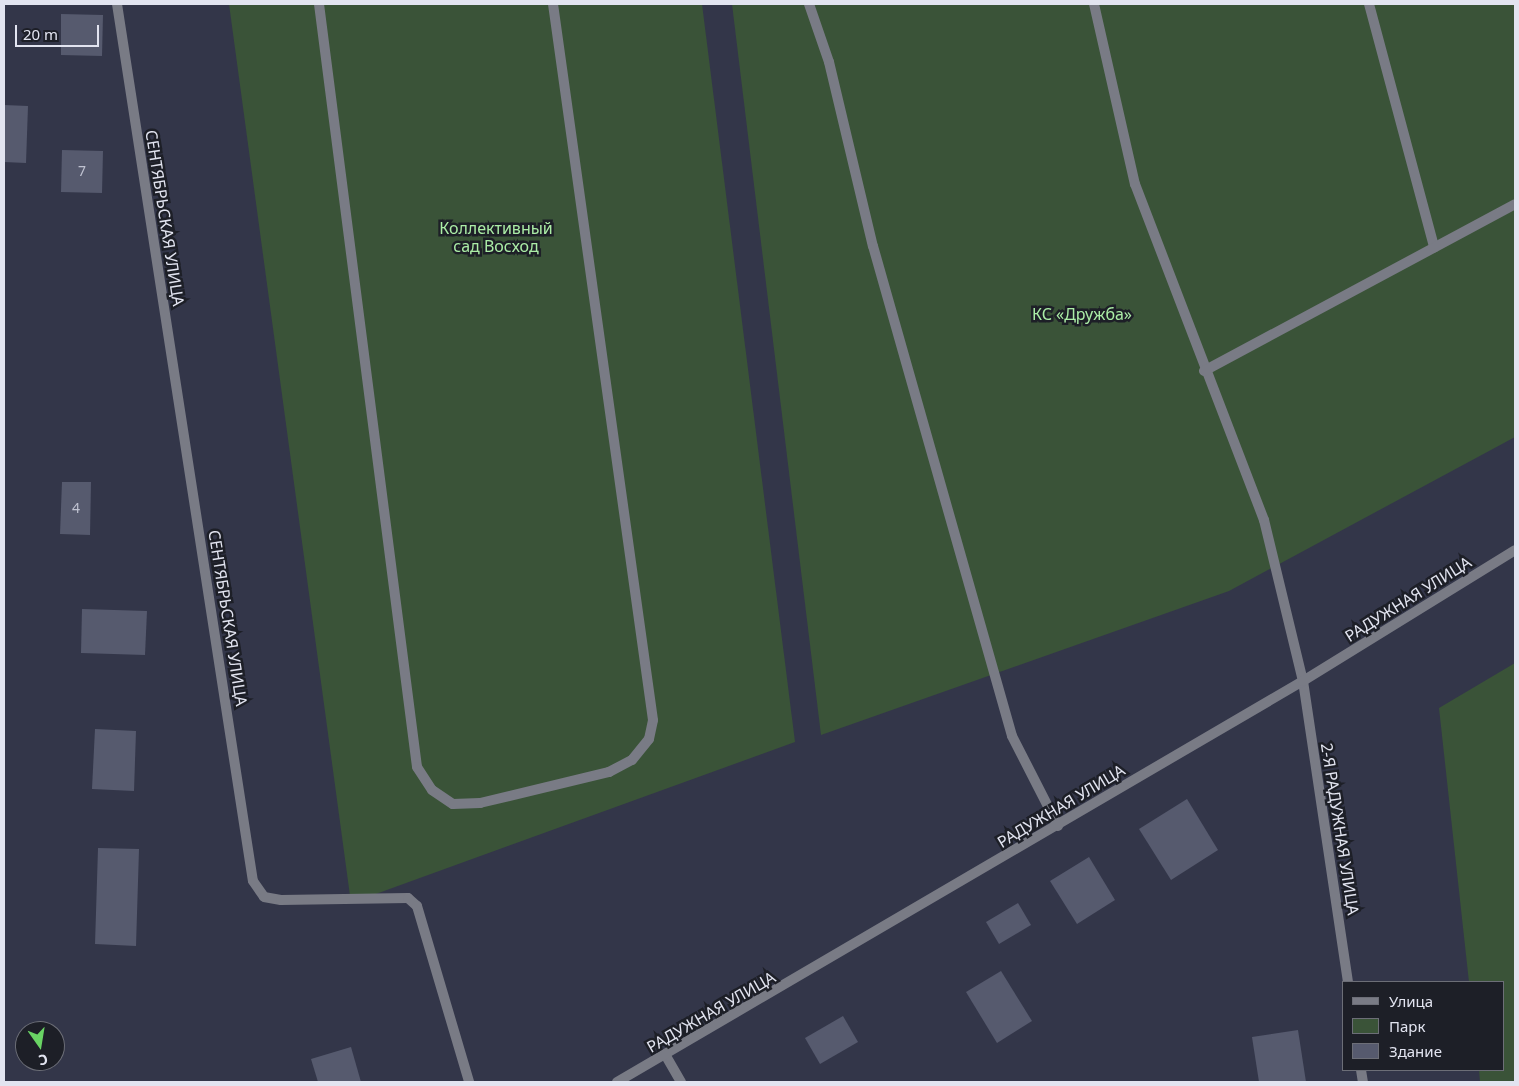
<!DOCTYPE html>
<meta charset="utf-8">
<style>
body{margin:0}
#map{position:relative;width:1519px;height:1086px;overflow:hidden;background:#333649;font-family:"Noto Sans",sans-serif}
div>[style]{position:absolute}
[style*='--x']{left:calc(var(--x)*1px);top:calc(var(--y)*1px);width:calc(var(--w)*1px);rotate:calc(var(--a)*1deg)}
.green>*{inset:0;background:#3a5338}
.building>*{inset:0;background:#565a6e}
.minor>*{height:10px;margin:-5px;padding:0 5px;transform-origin:5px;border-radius:5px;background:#797b85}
span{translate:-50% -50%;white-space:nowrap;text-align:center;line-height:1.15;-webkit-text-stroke:5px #1d1f27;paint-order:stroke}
.number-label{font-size:14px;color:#bfc2d0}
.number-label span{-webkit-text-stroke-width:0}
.street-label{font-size:16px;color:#e2e4f0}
.park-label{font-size:16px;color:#abeda6}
.frame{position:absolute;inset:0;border:5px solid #e2e4f0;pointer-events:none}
.legend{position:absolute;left:1342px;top:981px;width:162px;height:90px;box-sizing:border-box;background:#1d1f27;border:1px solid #6c6e77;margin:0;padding:6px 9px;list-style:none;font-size:15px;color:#e2e4f0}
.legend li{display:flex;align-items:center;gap:10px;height:25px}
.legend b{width:25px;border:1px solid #6c6e77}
.north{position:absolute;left:15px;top:1021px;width:50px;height:50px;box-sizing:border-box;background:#1d1f27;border:1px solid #6c6e77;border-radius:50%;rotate:167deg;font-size:14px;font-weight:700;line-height:20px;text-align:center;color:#e2e4f0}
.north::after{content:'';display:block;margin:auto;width:18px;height:22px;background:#69d464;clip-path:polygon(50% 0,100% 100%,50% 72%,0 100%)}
.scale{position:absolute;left:15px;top:25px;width:84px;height:22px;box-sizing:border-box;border:2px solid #e2e4f0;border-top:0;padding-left:6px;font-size:15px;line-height:18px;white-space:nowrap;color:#e2e4f0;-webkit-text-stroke:4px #1d1f27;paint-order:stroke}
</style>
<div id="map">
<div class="green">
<i style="clip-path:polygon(229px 4px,702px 4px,795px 742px,351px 903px)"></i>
<i style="clip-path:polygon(732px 4px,1515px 4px,1515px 437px,1229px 591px,821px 735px)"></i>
<i style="clip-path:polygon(1515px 663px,1515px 1082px,1480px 1082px,1479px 1070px,1503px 1070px,1503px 982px,1469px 982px,1439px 708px)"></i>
</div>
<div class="building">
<i style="clip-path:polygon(61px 14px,103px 15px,102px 56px,61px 55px)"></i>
<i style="clip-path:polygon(4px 105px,28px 106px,26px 163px,4px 162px)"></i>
<i style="clip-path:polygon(62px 150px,103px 151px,102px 193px,61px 192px)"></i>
<i style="clip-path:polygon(62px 482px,91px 482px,90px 535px,60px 534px)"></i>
<i style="clip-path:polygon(82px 609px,147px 611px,145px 655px,81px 653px)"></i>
<i style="clip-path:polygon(95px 729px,136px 731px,134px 791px,92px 789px)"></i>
<i style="clip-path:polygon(1187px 799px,1218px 850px,1171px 880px,1139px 829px)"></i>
<i style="clip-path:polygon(98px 848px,139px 849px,136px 946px,95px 944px)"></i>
<i style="clip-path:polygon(1089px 857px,1115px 900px,1077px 924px,1050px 881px)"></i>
<i style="clip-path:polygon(1018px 903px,1031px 925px,999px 944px,986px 922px)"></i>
<i style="clip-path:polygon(1001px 971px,1032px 1021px,997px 1043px,966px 992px)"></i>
<i style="clip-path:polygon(843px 1016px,858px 1042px,820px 1064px,805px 1038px)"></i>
<i style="clip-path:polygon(1298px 1030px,1306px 1082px,1259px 1082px,1252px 1037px)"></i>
<i style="clip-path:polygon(351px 1047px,361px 1082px,318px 1082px,311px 1059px)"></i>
</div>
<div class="minor">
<i style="--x:117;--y:4;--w:887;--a:81.19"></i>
<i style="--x:253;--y:881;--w:19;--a:55"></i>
<i style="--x:264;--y:897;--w:17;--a:10"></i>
<i style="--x:281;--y:900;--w:127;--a:-0.9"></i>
<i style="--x:408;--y:898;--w:12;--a:42"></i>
<i style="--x:417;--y:906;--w:184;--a:73.5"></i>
<i style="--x:319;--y:4;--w:769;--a:82.68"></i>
<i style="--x:417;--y:767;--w:27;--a:57"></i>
<i style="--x:432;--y:790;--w:25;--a:34"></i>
<i style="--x:453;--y:804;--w:27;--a:-2"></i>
<i style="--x:480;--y:803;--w:133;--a:-13.5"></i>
<i style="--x:609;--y:772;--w:26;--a:-28"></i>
<i style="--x:632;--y:760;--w:27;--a:-51"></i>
<i style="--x:649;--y:739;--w:19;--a:-78"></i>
<i style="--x:653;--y:720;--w:723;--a:-97.95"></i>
<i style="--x:809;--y:4;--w:61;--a:71"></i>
<i style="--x:829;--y:62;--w:189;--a:76.6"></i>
<i style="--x:873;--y:246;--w:509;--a:74.16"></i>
<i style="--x:1012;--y:736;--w:101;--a:62.9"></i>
<i style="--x:1094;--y:4;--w:185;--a:77.2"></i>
<i style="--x:1135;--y:184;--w:360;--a:69"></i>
<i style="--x:1264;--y:520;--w:166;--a:76.4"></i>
<i style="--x:1303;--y:681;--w:304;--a:81.5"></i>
<i style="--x:1369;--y:4;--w:252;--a:75"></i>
<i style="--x:1204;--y:371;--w:353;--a:-28.2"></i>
<i style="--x:666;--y:1056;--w:30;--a:60"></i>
<i style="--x:1361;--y:1070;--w:12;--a:81"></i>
<i style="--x:617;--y:1082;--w:795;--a:-30.31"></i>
<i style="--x:1303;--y:681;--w:249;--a:-31.7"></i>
</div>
<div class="number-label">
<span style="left:82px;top:171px">7</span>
<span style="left:76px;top:508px">4</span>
</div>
<div class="street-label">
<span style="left:165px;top:218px;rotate:81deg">СЕНТЯБРЬСКАЯ УЛИЦА</span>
<span style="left:1408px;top:599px;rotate:-32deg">РАДУЖНАЯ УЛИЦА</span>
<span style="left:228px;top:618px;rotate:81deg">СЕНТЯБРЬСКАЯ УЛИЦА</span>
<span style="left:1061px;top:806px;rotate:-31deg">РАДУЖНАЯ УЛИЦА</span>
<span style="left:1340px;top:829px;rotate:81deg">2-Я РАДУЖНАЯ УЛИЦА</span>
<span style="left:711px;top:1012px;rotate:-30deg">РАДУЖНАЯ УЛИЦА</span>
</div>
<div class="park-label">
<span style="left:496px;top:237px">Коллективный<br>сад Восход</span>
<span style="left:1082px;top:314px">КС «Дружба»</span>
</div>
<div class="frame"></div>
<ul class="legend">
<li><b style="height:6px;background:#797b85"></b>Улица</li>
<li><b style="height:14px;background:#3a5338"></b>Парк</li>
<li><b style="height:14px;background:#565a6e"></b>Здание</li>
</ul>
<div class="north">С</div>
<div class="scale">20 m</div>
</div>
